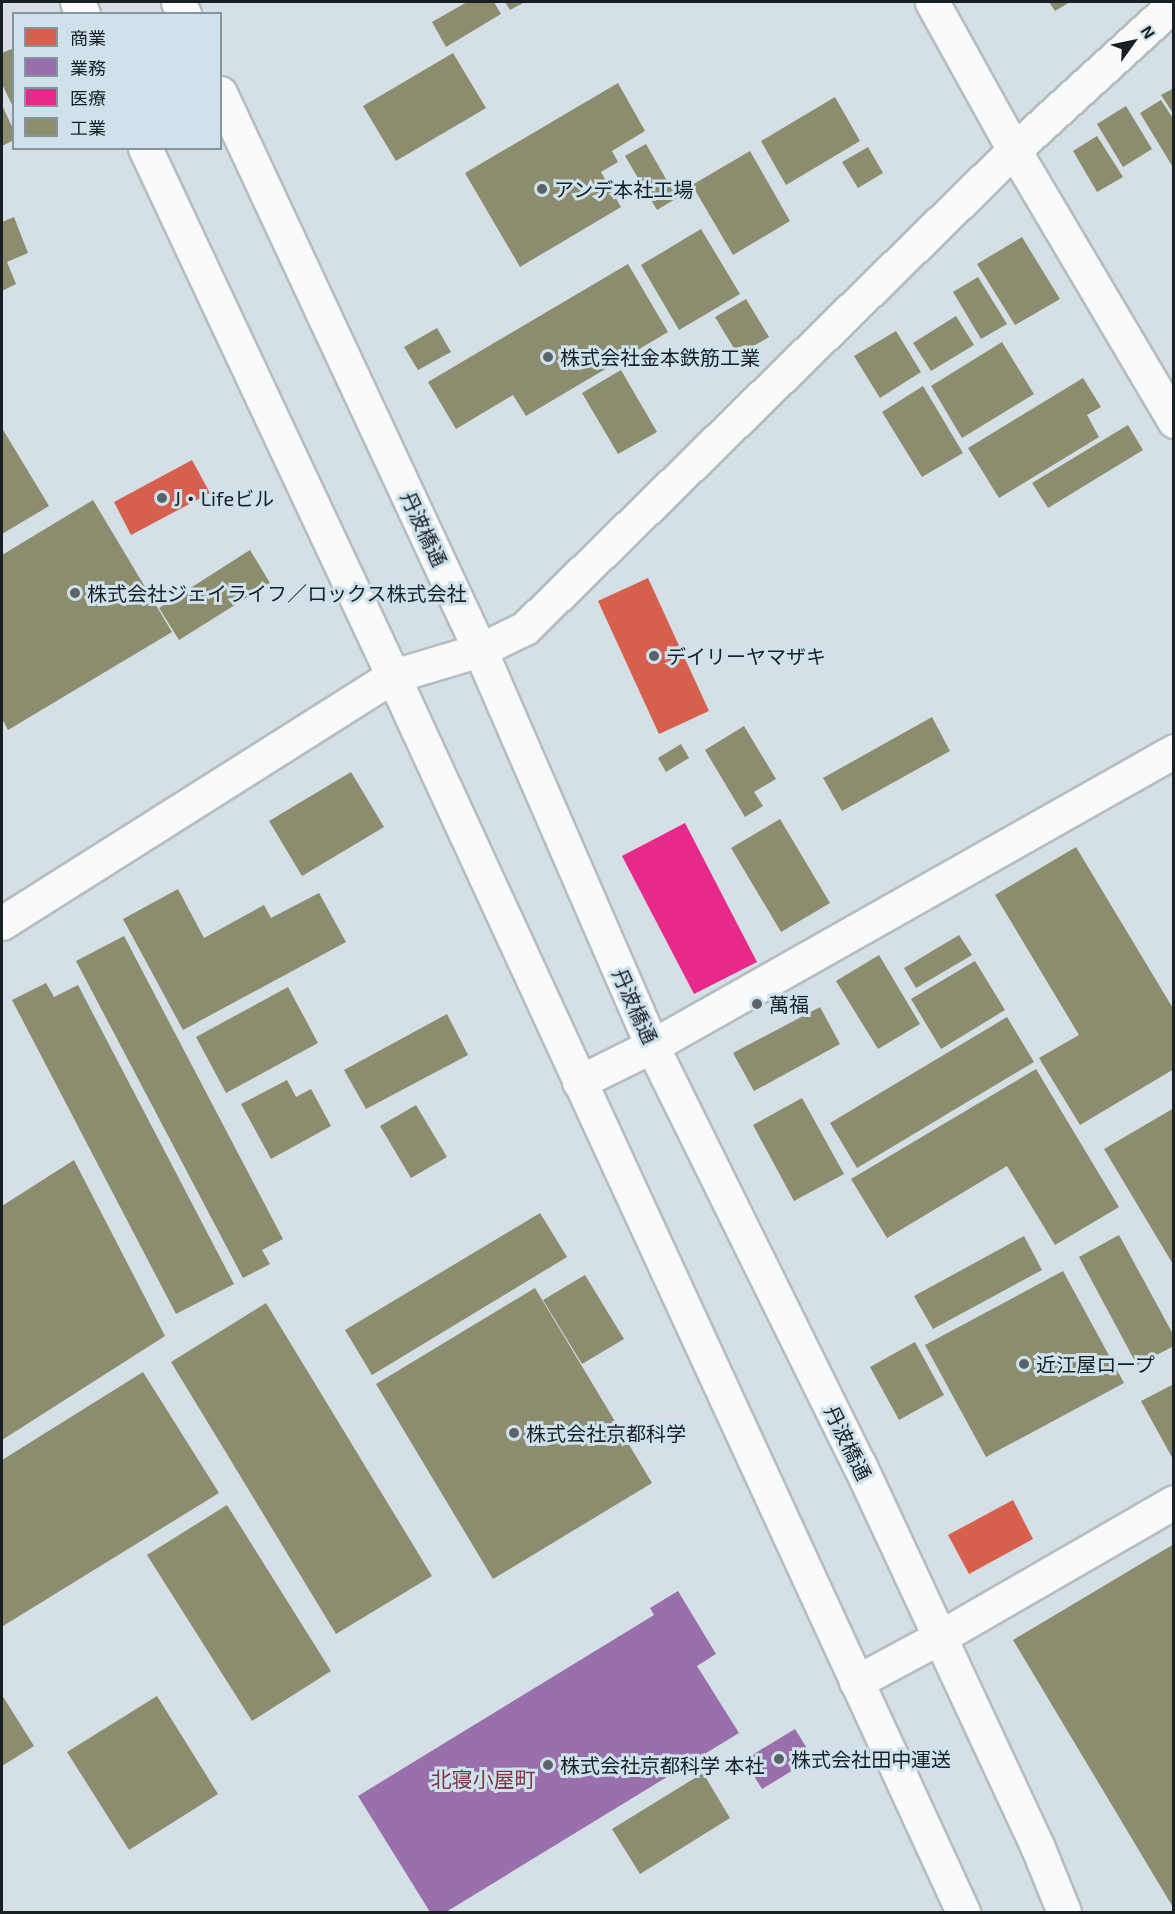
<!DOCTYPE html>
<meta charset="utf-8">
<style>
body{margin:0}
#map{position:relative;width:1175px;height:1914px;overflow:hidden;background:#d5e0e6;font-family:"Exo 2","Noto Sans JP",sans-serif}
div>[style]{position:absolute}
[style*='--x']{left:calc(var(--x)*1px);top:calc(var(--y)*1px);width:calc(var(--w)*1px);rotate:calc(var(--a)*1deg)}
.shops>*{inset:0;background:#d6604d}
.offices>*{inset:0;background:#9970ab}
.health>*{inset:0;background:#e7298a}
.industry>*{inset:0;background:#8c8c6e}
.roads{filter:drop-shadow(2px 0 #b5bdc1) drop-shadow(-2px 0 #b5bdc1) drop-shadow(0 2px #b5bdc1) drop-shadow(0 -2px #b5bdc1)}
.minor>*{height:33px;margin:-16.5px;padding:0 16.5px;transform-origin:16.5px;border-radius:16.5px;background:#f9fafb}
.dots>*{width:16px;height:16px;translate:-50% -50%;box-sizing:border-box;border:3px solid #cfe2ec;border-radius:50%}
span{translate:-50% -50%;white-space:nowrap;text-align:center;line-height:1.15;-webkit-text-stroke:6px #cfe2ec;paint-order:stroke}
.poi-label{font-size:20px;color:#192024}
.left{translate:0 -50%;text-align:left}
.street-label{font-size:20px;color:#192024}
.neighbourhood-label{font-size:21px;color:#7d3644}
.frame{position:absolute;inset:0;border:3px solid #192024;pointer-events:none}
.legend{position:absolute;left:12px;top:12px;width:210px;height:138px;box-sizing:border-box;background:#cfe2ec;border:2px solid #86949c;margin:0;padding:8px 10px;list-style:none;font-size:18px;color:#192024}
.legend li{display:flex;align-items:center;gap:12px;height:30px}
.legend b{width:30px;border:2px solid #86949c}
.north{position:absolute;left:1103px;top:12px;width:60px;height:60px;-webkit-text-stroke:4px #cfe2ec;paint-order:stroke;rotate:57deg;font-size:16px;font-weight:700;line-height:24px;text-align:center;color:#192024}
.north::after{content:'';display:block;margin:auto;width:21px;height:27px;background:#192024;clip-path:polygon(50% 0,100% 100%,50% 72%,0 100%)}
</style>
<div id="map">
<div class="shops">
<i style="clip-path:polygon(192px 460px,210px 493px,131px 535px,114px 502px)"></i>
<i style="clip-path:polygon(648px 578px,709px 711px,659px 734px,598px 601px)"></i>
<i style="clip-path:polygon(1013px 1500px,1033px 1539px,969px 1574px,948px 1535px)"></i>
</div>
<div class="offices">
<i style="clip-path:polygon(678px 1591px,716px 1654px,697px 1666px,739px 1733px,446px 1912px,430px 1912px,358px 1796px,654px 1615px,650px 1608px)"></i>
<i style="clip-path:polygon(795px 1729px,813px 1758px,762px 1789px,744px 1760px)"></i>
</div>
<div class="health">
<i style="clip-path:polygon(685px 823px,757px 962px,694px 994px,622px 856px)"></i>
</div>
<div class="industry">
<i style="clip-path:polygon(467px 2px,494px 2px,501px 14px,446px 47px,432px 22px)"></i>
<i style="clip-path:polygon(505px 2px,525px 2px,510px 10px)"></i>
<i style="clip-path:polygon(1049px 2px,1070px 2px,1055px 11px)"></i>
<i style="clip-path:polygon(14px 48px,14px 109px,2px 84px,2px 53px)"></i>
<i style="clip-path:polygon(453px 53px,486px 108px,396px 161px,363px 106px)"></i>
<i style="clip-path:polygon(618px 83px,645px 131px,612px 151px,618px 162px,601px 172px,621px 207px,520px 267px,465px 173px)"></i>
<i style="clip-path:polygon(1174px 88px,1174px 115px,1161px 95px)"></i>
<i style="clip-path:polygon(835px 97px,860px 141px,786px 185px,761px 141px)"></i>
<i style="clip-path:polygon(1161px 100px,1174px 120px,1174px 169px,1140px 113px)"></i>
<i style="clip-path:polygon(2px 105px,14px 131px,14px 140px,2px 146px)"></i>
<i style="clip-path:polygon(1126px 106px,1152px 149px,1123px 167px,1097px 124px)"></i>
<i style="clip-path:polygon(1097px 136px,1123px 177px,1097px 192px,1073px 151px)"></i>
<i style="clip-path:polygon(646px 144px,677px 198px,657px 210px,625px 156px)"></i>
<i style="clip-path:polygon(868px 147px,883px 173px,858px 188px,842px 162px)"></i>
<i style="clip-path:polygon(750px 151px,790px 221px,733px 255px,692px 185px)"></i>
<i style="clip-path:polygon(14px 217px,28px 253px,7px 262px,16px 284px,2px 291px,2px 222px)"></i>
<i style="clip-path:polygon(701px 229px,740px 294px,679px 330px,641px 265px)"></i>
<i style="clip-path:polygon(1022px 237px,1060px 299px,1015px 325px,977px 264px)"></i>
<i style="clip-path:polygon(628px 264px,668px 332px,526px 416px,513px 395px,456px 429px,428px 382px)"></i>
<i style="clip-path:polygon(978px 277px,1007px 324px,981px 339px,953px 292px)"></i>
<i style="clip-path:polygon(746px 299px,769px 337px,738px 355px,715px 317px)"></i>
<i style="clip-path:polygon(956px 316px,974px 345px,931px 371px,913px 343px)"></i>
<i style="clip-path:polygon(437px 328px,451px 352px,418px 370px,404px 347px)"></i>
<i style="clip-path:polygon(896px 331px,921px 372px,880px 398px,854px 356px)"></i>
<i style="clip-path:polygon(1002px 342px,1034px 394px,962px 438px,931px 386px)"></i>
<i style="clip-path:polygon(621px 370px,657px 432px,618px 454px,582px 393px)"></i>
<i style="clip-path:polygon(1083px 378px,1101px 407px,1087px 415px,1099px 437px,999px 498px,968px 448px)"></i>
<i style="clip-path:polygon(923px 386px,963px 453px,922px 477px,882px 412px)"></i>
<i style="clip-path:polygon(1128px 425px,1143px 450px,1048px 508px,1032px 483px)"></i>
<i style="clip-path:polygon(2px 428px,49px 506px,2px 534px)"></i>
<i style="clip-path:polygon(93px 500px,172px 632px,8px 730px,2px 719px,2px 555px)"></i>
<i style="clip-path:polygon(250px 550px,270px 583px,179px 640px,159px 608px)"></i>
<i style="clip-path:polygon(932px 717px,950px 751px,842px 811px,823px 778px)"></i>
<i style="clip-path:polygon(744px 726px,776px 779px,754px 792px,763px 806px,745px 817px,705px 750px)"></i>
<i style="clip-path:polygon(681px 744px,689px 758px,666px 772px,658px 758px)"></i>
<i style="clip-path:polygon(351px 772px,384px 827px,302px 876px,269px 821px)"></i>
<i style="clip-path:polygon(780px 819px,830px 903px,781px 932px,731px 848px)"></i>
<i style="clip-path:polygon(1076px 847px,1174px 1010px,1174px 1069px,1080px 1125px,1039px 1058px,1079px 1035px,995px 895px)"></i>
<i style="clip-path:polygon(178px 889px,204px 938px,264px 905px,271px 918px,319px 893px,346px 942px,183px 1030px,123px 919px)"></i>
<i style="clip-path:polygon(959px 935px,972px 955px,916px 988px,904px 968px)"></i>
<i style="clip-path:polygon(124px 936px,283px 1239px,262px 1250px,270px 1264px,243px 1278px,76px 961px)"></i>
<i style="clip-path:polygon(879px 955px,920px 1024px,878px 1049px,836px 981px)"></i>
<i style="clip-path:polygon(975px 961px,1005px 1010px,941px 1049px,911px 999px)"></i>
<i style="clip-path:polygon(46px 983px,54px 997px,78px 985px,234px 1284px,176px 1314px,12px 1000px)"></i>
<i style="clip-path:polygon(288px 987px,318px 1043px,226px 1093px,196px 1037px)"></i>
<i style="clip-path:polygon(820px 1007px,840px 1044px,754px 1091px,733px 1053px)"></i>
<i style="clip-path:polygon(447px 1014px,468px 1055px,366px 1109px,344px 1070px)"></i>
<i style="clip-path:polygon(1007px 1017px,1034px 1062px,857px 1168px,830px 1123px)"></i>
<i style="clip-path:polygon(1036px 1069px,1119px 1207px,1055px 1245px,1007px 1166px,887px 1238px,851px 1179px)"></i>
<i style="clip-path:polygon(287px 1080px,296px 1097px,311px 1089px,331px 1126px,271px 1159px,241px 1104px)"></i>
<i style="clip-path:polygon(802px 1098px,844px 1174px,794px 1201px,753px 1125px)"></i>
<i style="clip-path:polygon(416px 1105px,447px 1157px,411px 1178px,380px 1126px)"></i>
<i style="clip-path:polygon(1174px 1108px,1174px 1266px,1104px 1149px)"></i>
<i style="clip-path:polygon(74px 1160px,165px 1336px,2px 1440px,2px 1206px)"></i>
<i style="clip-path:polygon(540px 1213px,567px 1257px,372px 1375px,345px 1330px)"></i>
<i style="clip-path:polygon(1119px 1235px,1174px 1336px,1174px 1346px,1137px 1365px,1079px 1257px)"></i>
<i style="clip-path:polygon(1024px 1236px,1042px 1270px,933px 1329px,914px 1296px)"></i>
<i style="clip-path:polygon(1063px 1271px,1124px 1383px,986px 1457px,925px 1345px)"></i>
<i style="clip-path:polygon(585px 1275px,624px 1339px,582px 1364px,543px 1300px)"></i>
<i style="clip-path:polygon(535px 1288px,652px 1483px,493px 1579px,376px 1384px)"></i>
<i style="clip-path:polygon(266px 1303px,432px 1576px,336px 1634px,171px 1362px)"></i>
<i style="clip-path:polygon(915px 1342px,944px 1395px,899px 1420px,870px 1367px)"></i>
<i style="clip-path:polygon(143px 1372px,219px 1493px,3px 1626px,2px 1460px)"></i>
<i style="clip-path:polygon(1174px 1384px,1174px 1461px,1141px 1401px)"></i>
<i style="clip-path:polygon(227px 1505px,331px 1671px,252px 1721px,147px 1555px)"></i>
<i style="clip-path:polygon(1174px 1544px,1174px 1909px,1013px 1640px)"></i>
<i style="clip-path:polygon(2px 1695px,34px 1746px,2px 1766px)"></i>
<i style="clip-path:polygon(157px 1696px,218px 1794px,129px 1850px,67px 1752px)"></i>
<i style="clip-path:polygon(703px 1773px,730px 1818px,640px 1874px,612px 1829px)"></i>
</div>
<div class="roads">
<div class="minor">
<i style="--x:77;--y:2;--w:13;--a:63"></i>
<i style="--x:178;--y:2;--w:13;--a:63"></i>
<i style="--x:932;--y:2;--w:169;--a:61"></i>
<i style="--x:1014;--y:150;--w:315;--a:59.4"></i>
<i style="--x:220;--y:93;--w:615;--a:64.98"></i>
<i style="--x:480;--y:650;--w:432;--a:66.5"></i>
<i style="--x:652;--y:1046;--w:466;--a:63.7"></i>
<i style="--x:859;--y:1464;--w:424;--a:65"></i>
<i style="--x:1038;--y:1848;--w:69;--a:67.9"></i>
<i style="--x:145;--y:148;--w:583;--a:64.84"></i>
<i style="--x:393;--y:676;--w:1361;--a:65.24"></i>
<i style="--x:2;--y:923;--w:462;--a:-32.3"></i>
<i style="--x:393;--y:676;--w:91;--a:-16.6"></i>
<i style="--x:480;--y:650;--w:50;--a:-26.1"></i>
<i style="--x:525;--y:628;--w:684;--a:-44.35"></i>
<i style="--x:1014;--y:150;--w:217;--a:-42.4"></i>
<i style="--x:579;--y:1082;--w:81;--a:-26.3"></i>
<i style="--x:652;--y:1046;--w:600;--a:-29.47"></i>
<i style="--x:856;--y:1682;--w:95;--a:-28.2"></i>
<i style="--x:940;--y:1637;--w:270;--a:-30"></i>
</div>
</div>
<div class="dots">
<i style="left:542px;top:189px;background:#5b6368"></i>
<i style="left:548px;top:357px;background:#5b6368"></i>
<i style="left:162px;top:498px;background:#5b6368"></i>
<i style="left:75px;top:593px;background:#5b6368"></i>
<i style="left:654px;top:656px;background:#5b6368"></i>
<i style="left:757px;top:1004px;background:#5b6368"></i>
<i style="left:1024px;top:1364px;background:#5b6368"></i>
<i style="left:514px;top:1433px;background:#5b6368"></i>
<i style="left:779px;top:1759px;background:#5b6368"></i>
<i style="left:548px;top:1765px;background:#5b6368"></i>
</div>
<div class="poi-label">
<span class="left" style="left:554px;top:189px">アンデ本社工場</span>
<span class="left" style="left:560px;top:357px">株式会社金本鉄筋工業</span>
<span class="left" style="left:174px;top:498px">J・Lifeビル</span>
<span class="left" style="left:87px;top:593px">株式会社ジェイライフ／ロックス株式会社</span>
<span class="left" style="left:666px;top:656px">デイリーヤマザキ</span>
<span class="left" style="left:769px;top:1004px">萬福</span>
<span class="left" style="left:1036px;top:1364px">近江屋ロープ</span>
<span class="left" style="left:526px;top:1433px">株式会社京都科学</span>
<span class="left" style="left:791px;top:1759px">株式会社田中運送</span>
<span class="left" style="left:560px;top:1765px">株式会社京都科学 本社</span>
</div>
<div class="street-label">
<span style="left:424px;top:529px;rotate:65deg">丹波橋通</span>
<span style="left:635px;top:1006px;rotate:66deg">丹波橋通</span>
<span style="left:848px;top:1443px;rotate:64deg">丹波橋通</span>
</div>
<div class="neighbourhood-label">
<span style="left:483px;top:1779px">北寝小屋町</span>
</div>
<div class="frame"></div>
<ul class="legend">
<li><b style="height:16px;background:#d6604d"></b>商業</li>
<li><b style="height:16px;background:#9970ab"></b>業務</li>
<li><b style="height:16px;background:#e7298a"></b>医療</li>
<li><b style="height:16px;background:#8c8c6e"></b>工業</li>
</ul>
<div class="north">N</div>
</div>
